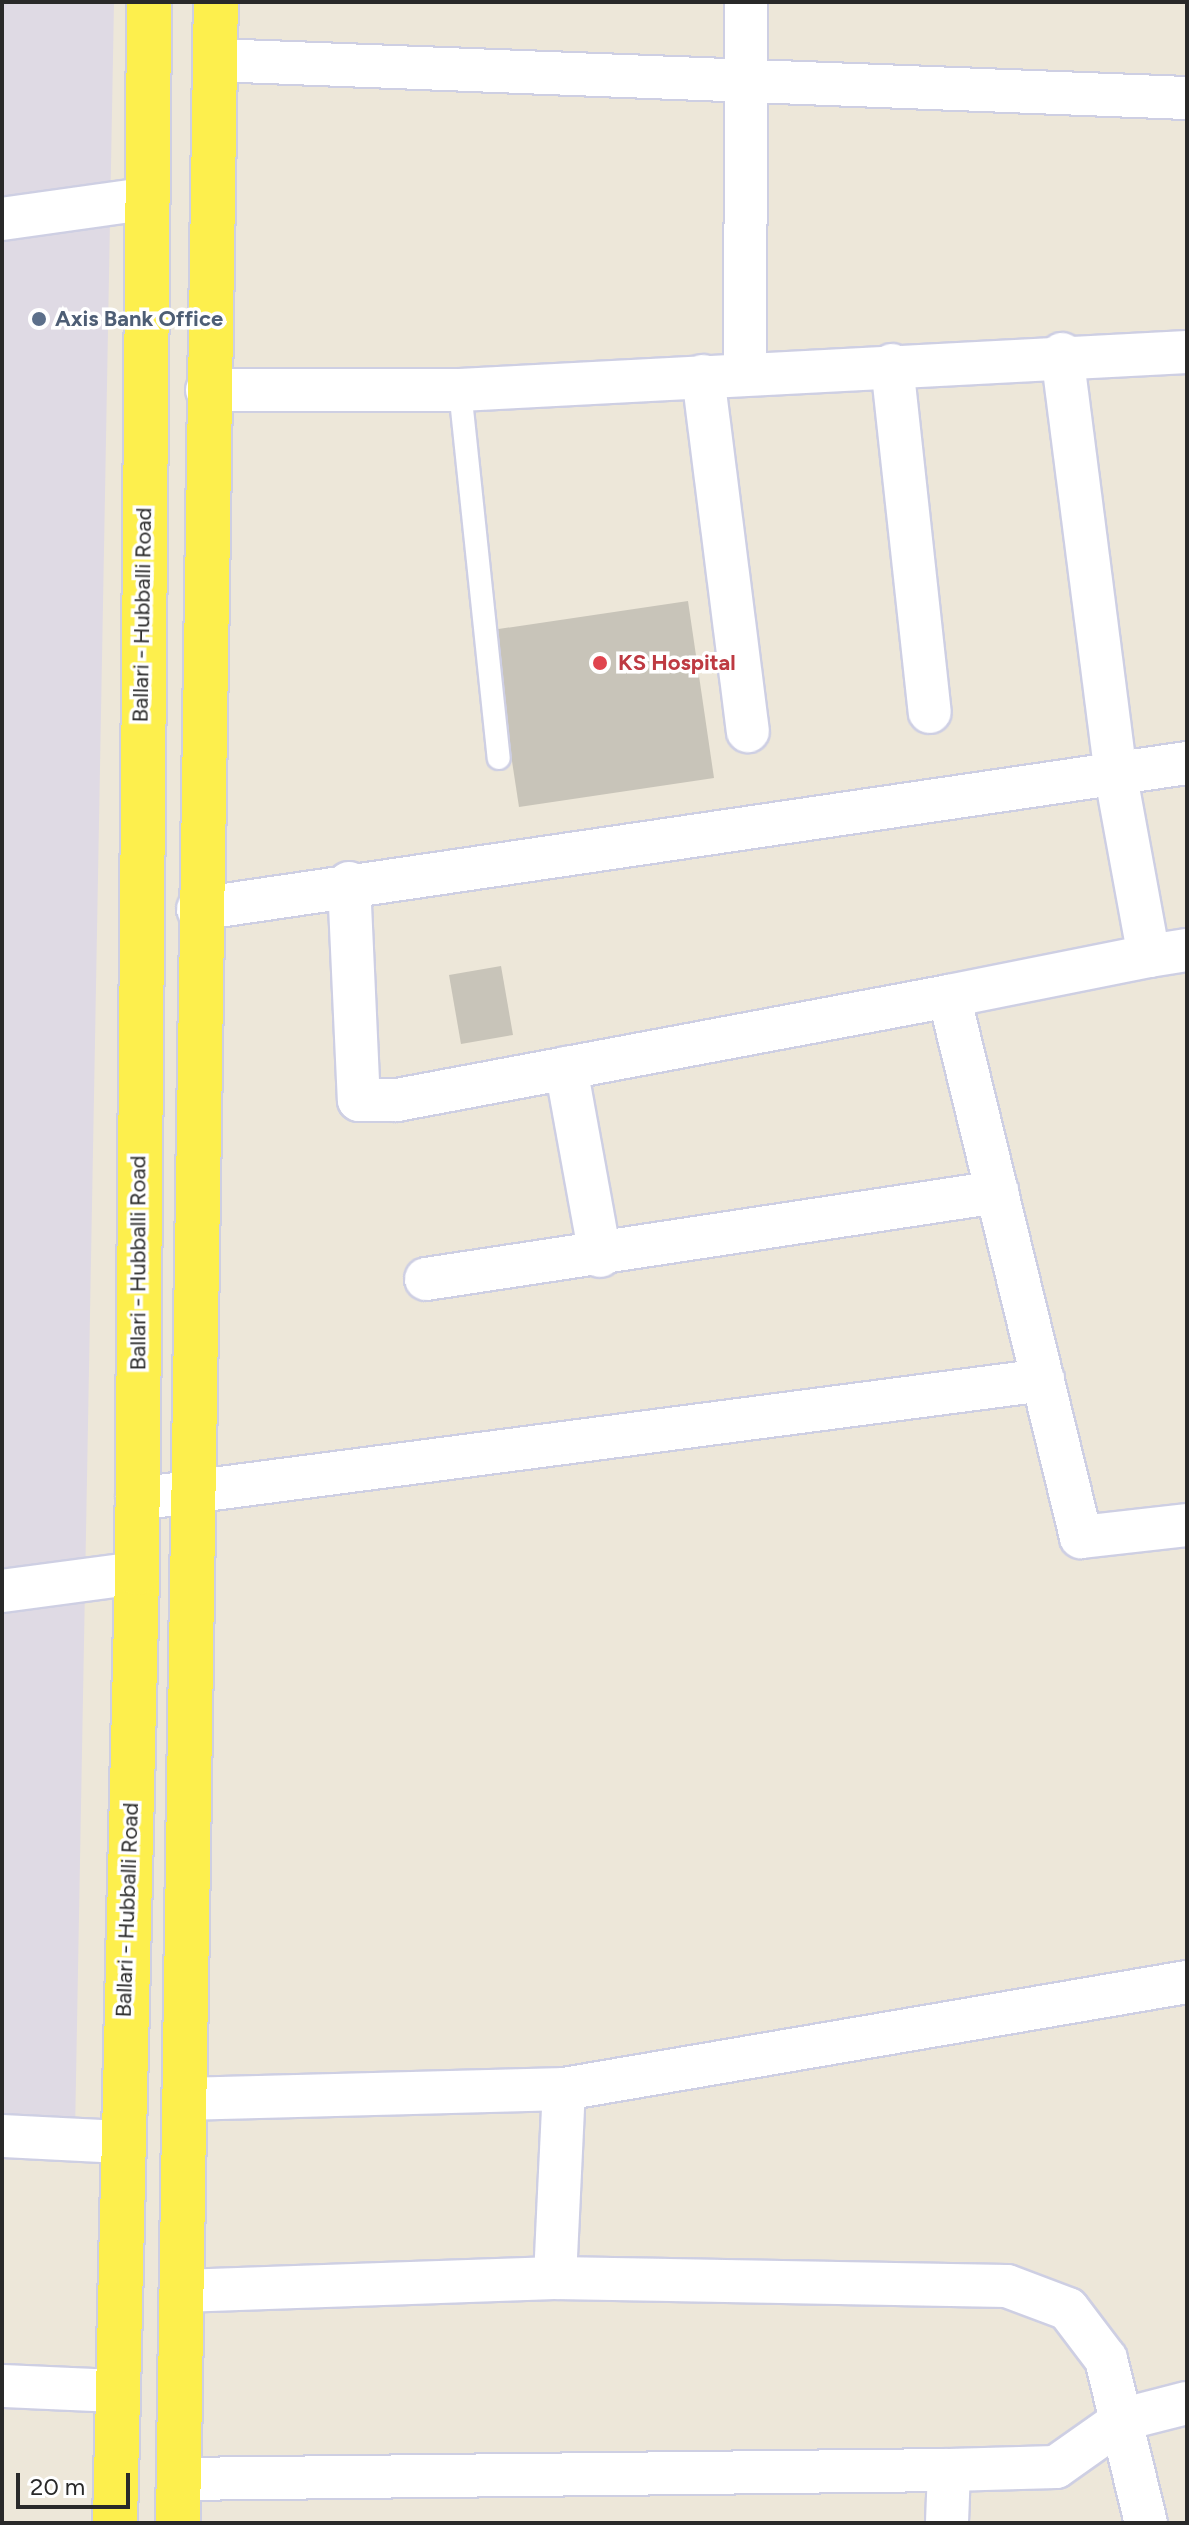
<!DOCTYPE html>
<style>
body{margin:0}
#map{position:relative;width:1189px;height:2525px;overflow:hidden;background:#ede7d9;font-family:Figtree,sans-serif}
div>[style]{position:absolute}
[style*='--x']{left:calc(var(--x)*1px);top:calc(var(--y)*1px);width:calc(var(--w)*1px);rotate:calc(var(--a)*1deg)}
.industrial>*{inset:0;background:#dfdae4}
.building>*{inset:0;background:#c8c4b9}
.roads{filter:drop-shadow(2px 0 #cecfe3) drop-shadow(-2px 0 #cecfe3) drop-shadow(0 2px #cecfe3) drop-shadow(0 -2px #cecfe3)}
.service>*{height:22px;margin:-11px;padding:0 11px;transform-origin:11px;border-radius:11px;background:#fff}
.minor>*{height:42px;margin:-21px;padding:0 21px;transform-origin:21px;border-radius:21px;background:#fff}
.primary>*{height:44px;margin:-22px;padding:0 22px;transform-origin:22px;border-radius:22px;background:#fdef4d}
.dots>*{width:22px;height:22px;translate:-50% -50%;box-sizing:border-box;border:4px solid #fff;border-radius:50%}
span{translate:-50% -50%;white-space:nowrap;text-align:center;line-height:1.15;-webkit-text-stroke:7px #fff;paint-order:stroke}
.service-label{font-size:22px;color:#4e5e75;font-weight:700}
.left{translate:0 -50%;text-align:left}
.street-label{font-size:22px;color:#292929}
.health-label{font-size:22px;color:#be3a42;font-weight:700}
.frame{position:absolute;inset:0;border:4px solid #292929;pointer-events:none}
.scale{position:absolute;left:16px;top:2473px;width:114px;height:36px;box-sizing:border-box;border:4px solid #292929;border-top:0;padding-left:10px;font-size:24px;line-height:28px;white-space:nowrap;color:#292929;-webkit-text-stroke:6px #fff;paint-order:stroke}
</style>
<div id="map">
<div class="industrial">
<i style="clip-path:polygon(2px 2px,114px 2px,75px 2134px,2px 2131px)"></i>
</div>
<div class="building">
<i style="clip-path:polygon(688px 601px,714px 778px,519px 807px,492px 630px)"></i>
<i style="clip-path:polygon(501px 966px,513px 1035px,461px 1044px,449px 975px)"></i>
</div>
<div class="roads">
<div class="service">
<i style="--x:460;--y:390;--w:370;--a:84"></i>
</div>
<div class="minor">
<i style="--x:215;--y:60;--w:973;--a:2.24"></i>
<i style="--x:2;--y:219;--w:144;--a:-8"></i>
<i style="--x:1062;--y:354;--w:426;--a:82.7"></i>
<i style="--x:1116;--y:777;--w:182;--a:79.6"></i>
<i style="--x:1149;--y:956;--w:38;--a:-9"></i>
<i style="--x:892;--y:365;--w:349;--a:83.8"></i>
<i style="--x:745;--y:373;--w:371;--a:-89.8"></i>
<i style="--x:703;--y:376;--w:358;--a:82.8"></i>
<i style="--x:207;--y:390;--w:253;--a:0"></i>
<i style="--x:460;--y:390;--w:728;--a:-2.99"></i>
<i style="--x:349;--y:883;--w:217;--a:87.4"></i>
<i style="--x:359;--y:1100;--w:38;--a:0"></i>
<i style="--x:397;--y:1100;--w:562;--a:-10.67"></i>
<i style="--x:198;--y:909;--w:1000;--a:-8.4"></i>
<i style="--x:1149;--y:956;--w:204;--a:168.7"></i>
<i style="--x:949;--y:996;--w:557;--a:76.29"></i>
<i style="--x:1081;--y:1537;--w:107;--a:-6.5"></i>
<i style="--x:566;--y:1068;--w:191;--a:79.7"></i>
<i style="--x:426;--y:1279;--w:578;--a:-8.66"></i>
<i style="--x:137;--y:1499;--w:914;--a:-7.48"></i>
<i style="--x:2;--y:1591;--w:136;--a:-7.6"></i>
<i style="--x:184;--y:2099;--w:380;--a:-1.5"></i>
<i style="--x:564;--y:2089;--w:632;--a:-9.75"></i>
<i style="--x:2;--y:2136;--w:118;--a:2.9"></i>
<i style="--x:555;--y:2278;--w:189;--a:-87.3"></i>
<i style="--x:181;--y:2291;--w:374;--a:-2"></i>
<i style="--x:555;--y:2278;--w:452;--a:1"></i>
<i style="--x:1007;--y:2286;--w:65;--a:20.7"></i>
<i style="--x:1068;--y:2309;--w:63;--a:52.8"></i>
<i style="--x:1106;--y:2359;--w:169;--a:76.3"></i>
<i style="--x:2;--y:2386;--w:116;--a:2.5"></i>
<i style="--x:949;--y:2470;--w:107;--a:-1.6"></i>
<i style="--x:1056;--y:2467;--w:83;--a:-35.2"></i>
<i style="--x:1124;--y:2419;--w:65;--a:-14.3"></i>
<i style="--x:178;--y:2479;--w:771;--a:-0.67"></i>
<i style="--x:949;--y:2470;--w:53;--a:92.2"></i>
</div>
<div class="primary">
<i style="--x:115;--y:2523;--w:950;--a:-88.67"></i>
<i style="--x:137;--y:1573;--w:1571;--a:-89.56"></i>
<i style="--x:178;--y:2523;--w:2521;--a:-89.14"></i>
</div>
</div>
<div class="dots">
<i style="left:39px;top:319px;background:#5c6f8a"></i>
<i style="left:600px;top:663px;background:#e0444e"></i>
</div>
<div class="service-label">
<span class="left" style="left:55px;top:319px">Axis Bank Office</span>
</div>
<div class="street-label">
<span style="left:142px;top:615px;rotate:-89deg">Ballari - Hubballi Road</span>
<span style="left:138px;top:1263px;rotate:-90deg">Ballari - Hubballi Road</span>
<span style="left:127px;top:1910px;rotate:-88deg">Ballari - Hubballi Road</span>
</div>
<div class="health-label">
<span class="left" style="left:618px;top:663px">KS Hospital</span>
</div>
<div class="frame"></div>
<div class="scale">20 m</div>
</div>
